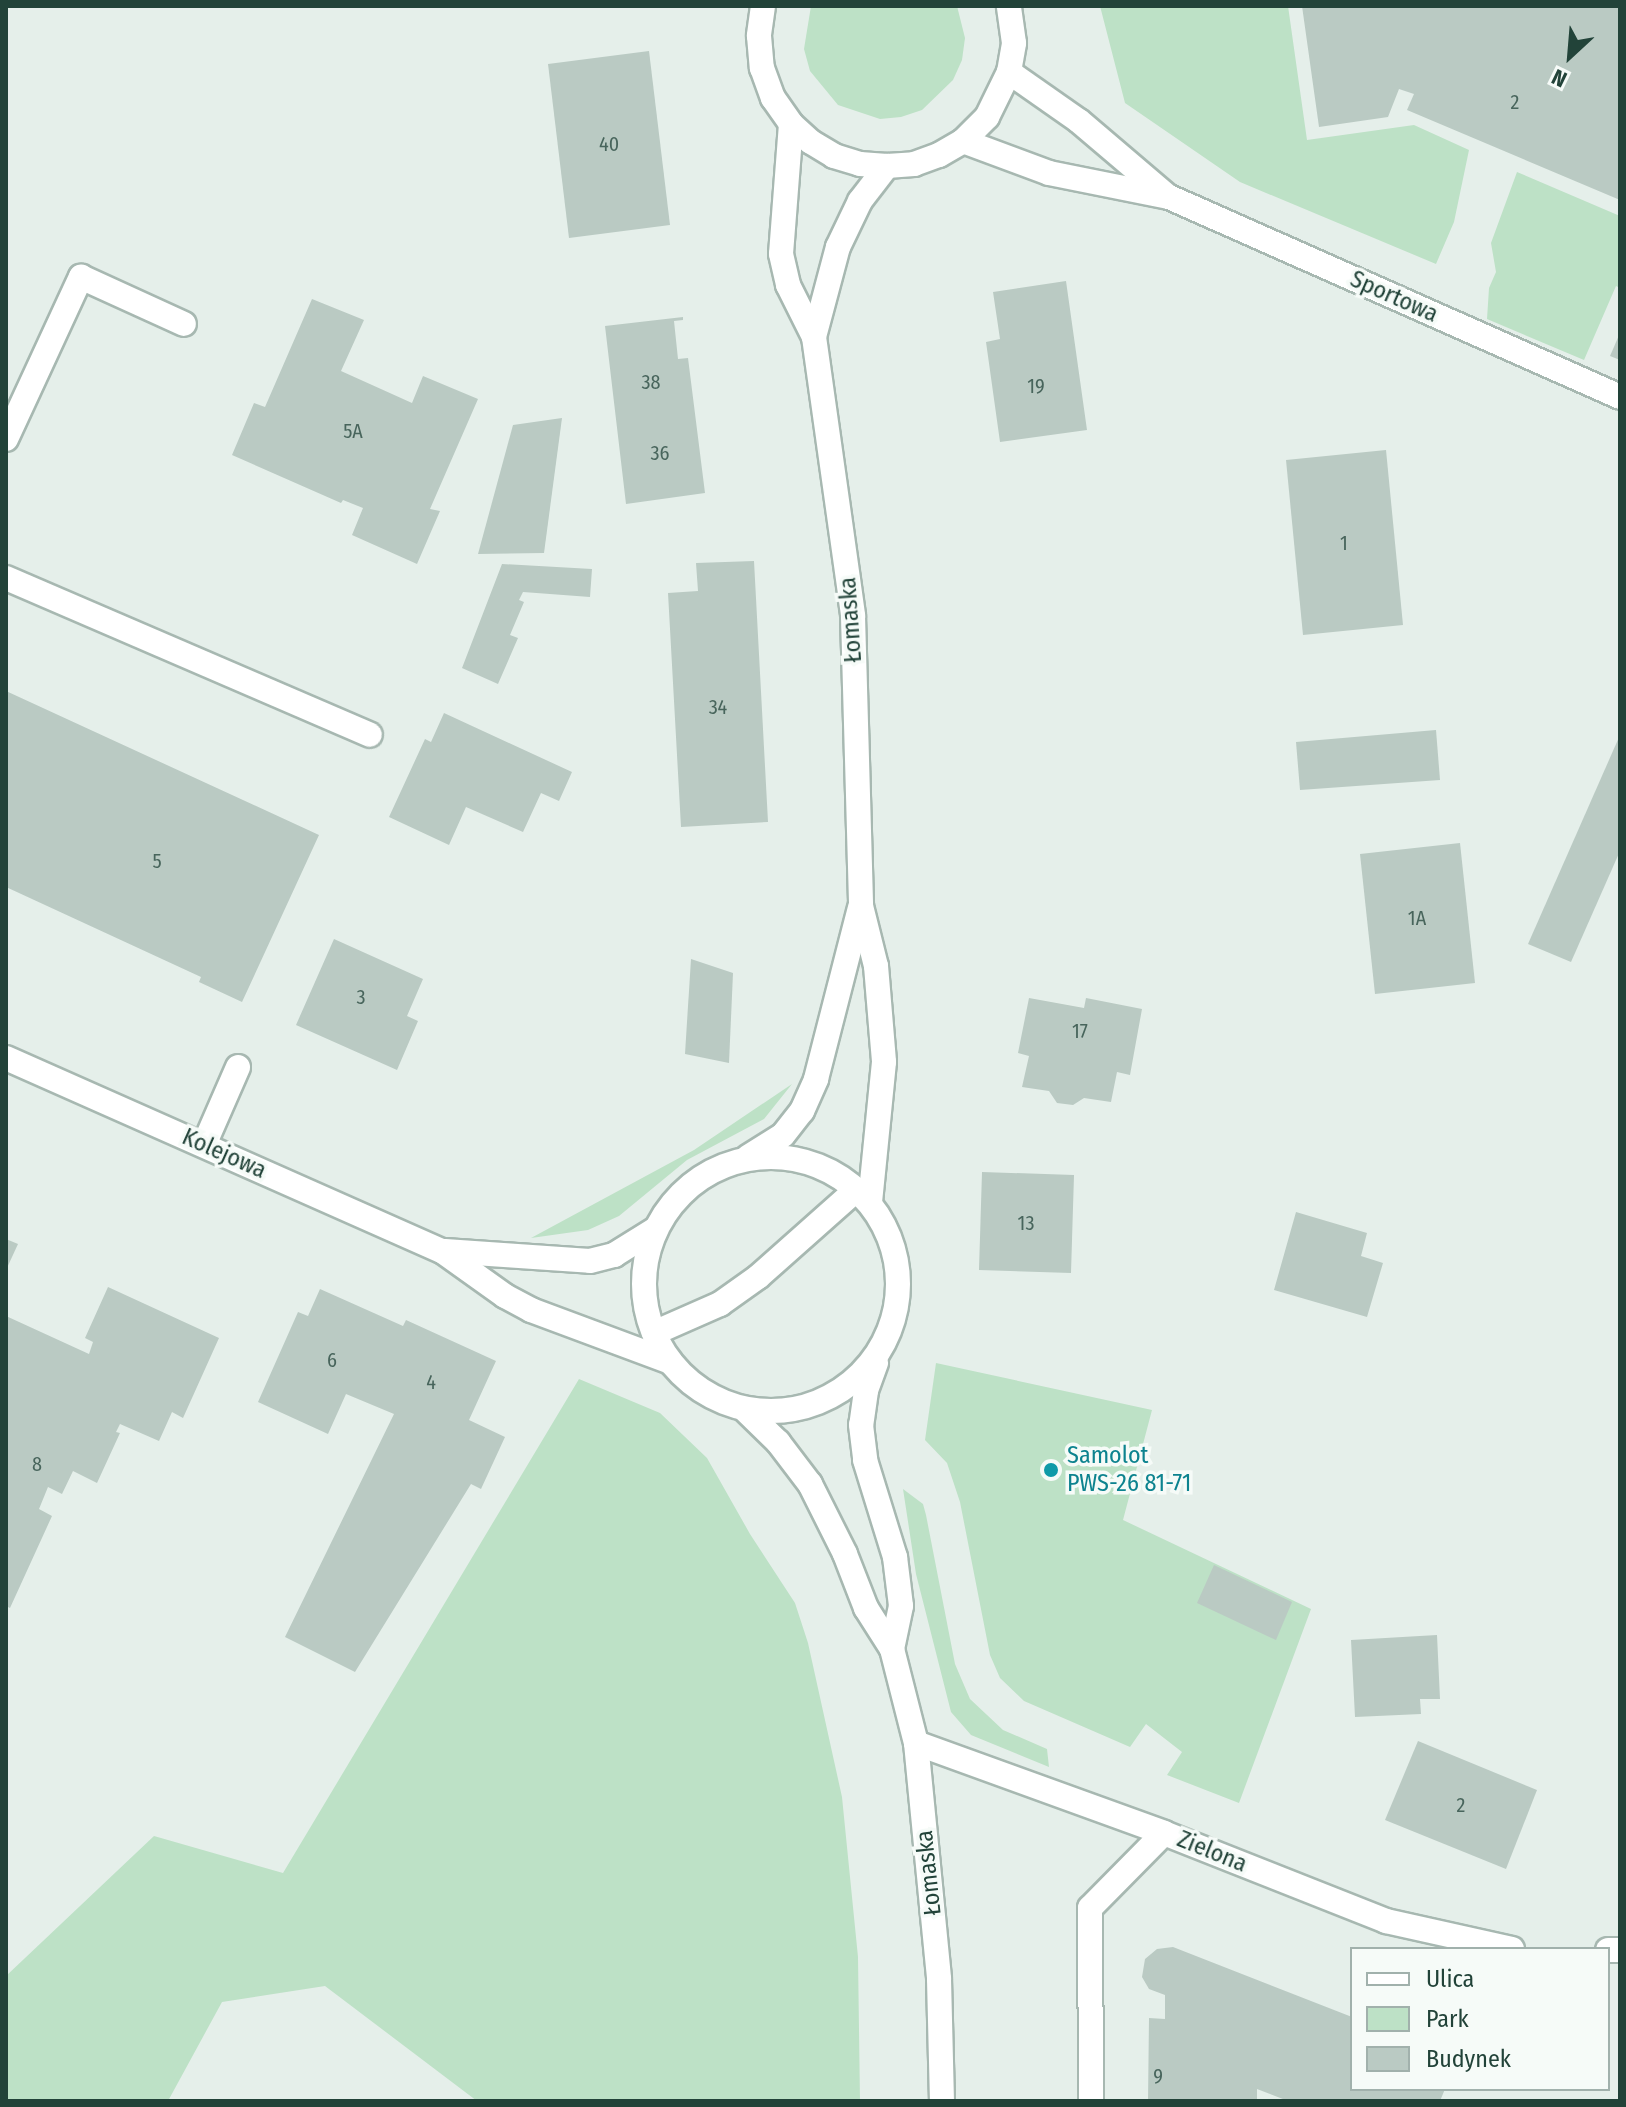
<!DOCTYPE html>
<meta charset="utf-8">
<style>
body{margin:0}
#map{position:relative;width:1626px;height:2107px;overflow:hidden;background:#e5efea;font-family:"Fira Sans Condensed",sans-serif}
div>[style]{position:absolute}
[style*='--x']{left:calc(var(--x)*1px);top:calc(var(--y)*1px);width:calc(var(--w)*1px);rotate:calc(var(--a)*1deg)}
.green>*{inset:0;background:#bde1c6}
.building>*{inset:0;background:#bacac3}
.roads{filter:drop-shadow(2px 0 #a7b8b1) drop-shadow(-2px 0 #a7b8b1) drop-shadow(0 2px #a7b8b1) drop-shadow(0 -2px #a7b8b1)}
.service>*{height:24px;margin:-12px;padding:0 12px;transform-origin:12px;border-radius:12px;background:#fff}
.minor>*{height:24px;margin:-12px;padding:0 12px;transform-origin:12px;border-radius:12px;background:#fff}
.tertiary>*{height:24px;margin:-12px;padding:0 12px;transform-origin:12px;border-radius:12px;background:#fff}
.tertiary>.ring{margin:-12px;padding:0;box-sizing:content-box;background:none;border:24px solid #fff;border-radius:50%}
.dots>*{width:22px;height:22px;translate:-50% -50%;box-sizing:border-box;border:4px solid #f6fbf8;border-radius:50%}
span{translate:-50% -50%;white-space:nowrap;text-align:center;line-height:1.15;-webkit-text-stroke:7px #f6fbf8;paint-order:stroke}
.number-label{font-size:20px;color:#48655c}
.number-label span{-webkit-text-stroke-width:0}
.street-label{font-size:24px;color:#224339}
.culture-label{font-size:24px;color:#0d838f}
.left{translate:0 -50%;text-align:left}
.frame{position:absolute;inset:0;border:8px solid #224339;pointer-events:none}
.legend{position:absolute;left:1350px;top:1947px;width:260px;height:144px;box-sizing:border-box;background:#f6fbf8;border:2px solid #a1b1ac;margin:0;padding:10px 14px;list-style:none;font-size:24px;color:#224339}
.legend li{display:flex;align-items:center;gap:16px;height:40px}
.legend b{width:40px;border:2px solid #a1b1ac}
.north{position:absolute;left:1530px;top:16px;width:80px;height:80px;-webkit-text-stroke:6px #f6fbf8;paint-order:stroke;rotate:206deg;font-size:22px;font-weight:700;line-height:32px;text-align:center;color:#224339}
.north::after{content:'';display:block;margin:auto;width:28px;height:36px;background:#224339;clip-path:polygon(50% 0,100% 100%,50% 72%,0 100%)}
</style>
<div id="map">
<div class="green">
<i style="clip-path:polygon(811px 6px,957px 6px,965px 38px,962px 60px,953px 80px,922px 110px,901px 117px,880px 119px,838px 105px,810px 71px,804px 49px)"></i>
<i style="clip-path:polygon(1100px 6px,1288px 6px,1307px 140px,1414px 125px,1469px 150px,1454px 222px,1436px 264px,1240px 182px,1125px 103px)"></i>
<i style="clip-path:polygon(1517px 172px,1620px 216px,1620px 288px,1616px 286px,1584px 360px,1487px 319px,1489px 288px,1496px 272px,1491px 243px)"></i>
<i style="clip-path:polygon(792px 1084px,764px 1119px,687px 1160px,619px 1216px,588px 1230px,531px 1238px,694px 1150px)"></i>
<i style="clip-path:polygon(936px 1363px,1152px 1410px,1123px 1520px,1311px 1609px,1239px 1803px,1167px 1775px,1182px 1752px,1146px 1724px,1130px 1747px,1024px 1701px,1000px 1678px,990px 1655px,960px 1502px,947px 1463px,925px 1440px)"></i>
<i style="clip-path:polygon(579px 1379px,660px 1413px,707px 1458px,750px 1534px,795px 1603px,808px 1643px,842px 1797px,858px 1957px,860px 2101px,477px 2101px,325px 1986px,222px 2002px,168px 2101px,6px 2101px,6px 1976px,154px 1836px,283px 1873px)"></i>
<i style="clip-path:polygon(903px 1489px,923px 1504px,926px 1515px,955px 1664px,970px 1699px,1003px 1730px,1047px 1749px,1049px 1767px,971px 1735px,951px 1712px,916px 1574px)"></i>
</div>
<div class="building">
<i style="clip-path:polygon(1302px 6px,1620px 6px,1620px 200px,1407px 110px,1414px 94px,1399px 89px,1388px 117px,1319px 127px)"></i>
<i style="clip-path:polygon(649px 51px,670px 225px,569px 238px,548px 64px)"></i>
<i style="clip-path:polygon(1066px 281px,1087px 430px,1000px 442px,986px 342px,1000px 339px,993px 292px)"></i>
<i style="clip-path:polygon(312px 299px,364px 320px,341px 371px,412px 403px,423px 376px,478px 399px,430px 509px,440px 511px,417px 564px,352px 535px,363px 508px,343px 500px,341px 503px,232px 455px,254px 403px,265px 407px)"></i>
<i style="clip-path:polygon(683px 317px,683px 320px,674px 321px,678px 359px,688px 358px,705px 493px,626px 504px,605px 326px)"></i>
<i style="clip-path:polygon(1620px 333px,1620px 360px,1610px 356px)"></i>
<i style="clip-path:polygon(562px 418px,544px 553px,478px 554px,513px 425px)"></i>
<i style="clip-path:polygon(1386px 450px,1403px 625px,1303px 635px,1286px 460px)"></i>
<i style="clip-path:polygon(754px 561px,768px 822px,681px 827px,668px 593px,698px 591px,696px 563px)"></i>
<i style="clip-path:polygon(502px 564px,592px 569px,590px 597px,523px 592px,519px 600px,524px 602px,510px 635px,518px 638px,498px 684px,462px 668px)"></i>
<i style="clip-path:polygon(6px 691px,319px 835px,242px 1002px,199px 982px,201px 977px,6px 887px)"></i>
<i style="clip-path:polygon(444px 713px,572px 772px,559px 801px,541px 793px,523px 832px,466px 807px,449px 845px,389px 817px,425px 739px,431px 742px)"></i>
<i style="clip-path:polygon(1436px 730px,1440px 780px,1300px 790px,1296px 742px)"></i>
<i style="clip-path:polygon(1620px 735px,1620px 851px,1571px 962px,1528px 944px)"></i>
<i style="clip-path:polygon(1460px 843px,1475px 983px,1375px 994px,1360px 854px)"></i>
<i style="clip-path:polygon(334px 939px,423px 979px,407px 1016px,418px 1021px,397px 1070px,296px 1025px)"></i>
<i style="clip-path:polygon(691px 959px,733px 973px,729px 1063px,685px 1054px)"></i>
<i style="clip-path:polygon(1029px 998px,1084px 1008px,1086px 998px,1142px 1009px,1130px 1075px,1117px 1072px,1111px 1102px,1084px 1098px,1073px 1105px,1057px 1103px,1049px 1091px,1022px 1087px,1029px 1056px,1018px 1053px)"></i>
<i style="clip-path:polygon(982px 1172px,1074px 1175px,1071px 1273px,979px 1270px)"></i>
<i style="clip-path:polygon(1296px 1212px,1367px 1233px,1361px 1256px,1383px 1263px,1367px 1317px,1274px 1290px)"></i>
<i style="clip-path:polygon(6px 1239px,18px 1244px,6px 1270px)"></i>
<i style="clip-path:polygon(108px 1287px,219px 1338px,183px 1418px,172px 1412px,159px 1441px,120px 1424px,116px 1432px,120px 1433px,97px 1483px,73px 1471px,62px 1494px,48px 1487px,39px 1509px,52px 1516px,10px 1608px,6px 1606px,6px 1316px,89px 1354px,93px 1342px,85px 1338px)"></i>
<i style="clip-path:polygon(320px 1289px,403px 1326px,406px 1320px,496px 1361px,469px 1420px,505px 1437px,481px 1489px,471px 1484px,355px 1672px,285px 1637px,394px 1414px,346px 1394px,328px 1434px,258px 1402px,298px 1312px,308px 1316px)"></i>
<i style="clip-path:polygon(1214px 1565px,1292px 1602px,1276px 1640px,1197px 1603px)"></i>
<i style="clip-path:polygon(1437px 1635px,1440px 1699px,1420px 1699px,1421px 1714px,1355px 1717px,1351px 1640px)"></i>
<i style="clip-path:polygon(1418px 1741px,1537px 1790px,1506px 1869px,1385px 1820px)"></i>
<i style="clip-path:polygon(1173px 1947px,1352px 2017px,1352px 2089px,1445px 2089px,1440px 2101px,1288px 2101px,1257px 2089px,1257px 2101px,1148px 2101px,1149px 2018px,1165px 2019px,1165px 1995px,1149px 1989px,1142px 1977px,1145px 1959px,1157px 1949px)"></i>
</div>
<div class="roads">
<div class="service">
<i style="--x:6;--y:439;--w:179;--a:-65.2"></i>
<i style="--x:81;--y:277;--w:113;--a:24.5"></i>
<i style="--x:6;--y:578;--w:396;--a:23.3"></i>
<i style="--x:204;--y:1145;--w:85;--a:-66.4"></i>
<i style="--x:654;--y:1333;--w:72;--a:-23.7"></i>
<i style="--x:720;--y:1304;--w:47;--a:-35.4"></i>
<i style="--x:758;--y:1277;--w:131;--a:-41.6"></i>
<i style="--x:1091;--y:2101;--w:193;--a:-90.3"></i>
<i style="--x:1090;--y:1908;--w:105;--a:-45.4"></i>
</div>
<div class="minor">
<i style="--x:1009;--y:72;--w:85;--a:35"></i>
<i style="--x:1079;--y:121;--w:116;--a:40.4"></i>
<i style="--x:963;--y:141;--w:92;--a:20.4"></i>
<i style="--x:1049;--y:173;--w:122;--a:11.3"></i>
<i style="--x:1169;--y:197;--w:493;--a:23.9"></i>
<i style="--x:916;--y:1743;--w:264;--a:19.9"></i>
<i style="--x:1164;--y:1833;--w:239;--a:21.6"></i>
<i style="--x:1386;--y:1921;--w:129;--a:12.5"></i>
<i style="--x:1608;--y:1950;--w:12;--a:0"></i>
</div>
<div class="tertiary">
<i style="--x:763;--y:6;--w:30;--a:98"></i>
<i style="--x:759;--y:36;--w:32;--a:85"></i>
<i style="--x:762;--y:68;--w:32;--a:70"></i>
<i style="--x:773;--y:98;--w:32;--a:55"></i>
<i style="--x:791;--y:124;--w:27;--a:42"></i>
<i style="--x:811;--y:142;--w:27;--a:31"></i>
<i style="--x:834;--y:156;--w:27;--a:17"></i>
<i style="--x:860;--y:164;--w:27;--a:4"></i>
<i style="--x:887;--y:166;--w:27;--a:-4"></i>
<i style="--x:914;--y:164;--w:27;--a:-20"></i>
<i style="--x:939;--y:155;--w:28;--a:-30"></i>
<i style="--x:963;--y:141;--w:34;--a:-45"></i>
<i style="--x:987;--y:117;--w:50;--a:-63.9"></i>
<i style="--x:1009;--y:72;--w:29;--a:-80"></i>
<i style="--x:1014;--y:43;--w:37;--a:-98"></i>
<i style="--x:791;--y:124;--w:130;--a:94.4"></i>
<i style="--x:781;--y:254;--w:32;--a:77"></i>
<i style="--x:788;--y:285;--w:58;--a:63.4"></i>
<i style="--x:814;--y:337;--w:282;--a:82"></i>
<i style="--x:853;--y:616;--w:290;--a:88.4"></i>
<i style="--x:861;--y:906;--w:62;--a:76"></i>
<i style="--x:876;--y:966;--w:96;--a:85.2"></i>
<i style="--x:884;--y:1062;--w:141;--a:95.7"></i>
<i style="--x:814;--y:337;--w:93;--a:-75.1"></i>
<i style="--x:838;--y:247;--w:51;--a:-64.4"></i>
<i style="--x:860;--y:201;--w:44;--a:-52.4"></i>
<i style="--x:6;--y:1058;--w:477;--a:23.9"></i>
<i style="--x:442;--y:1251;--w:77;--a:35.5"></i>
<i style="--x:505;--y:1296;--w:30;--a:28"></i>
<i style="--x:531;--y:1310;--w:149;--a:20.4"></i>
<i style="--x:748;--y:1157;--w:41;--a:-32.2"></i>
<i style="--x:783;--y:1135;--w:31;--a:-52"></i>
<i style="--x:802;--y:1111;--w:35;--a:-66"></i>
<i style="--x:816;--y:1079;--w:177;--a:-75.6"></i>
<i class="ring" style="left:644px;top:1157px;width:230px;height:230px"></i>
<i style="--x:445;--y:1251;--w:145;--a:3.9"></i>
<i style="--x:590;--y:1261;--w:25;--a:-14"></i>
<i style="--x:614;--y:1255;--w:47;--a:-32"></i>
<i style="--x:876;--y:1363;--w:30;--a:110"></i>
<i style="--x:866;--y:1391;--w:34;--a:98"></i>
<i style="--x:861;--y:1425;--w:35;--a:83"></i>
<i style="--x:865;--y:1460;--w:102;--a:72.8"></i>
<i style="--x:895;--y:1557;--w:49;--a:83"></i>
<i style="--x:901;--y:1606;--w:44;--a:101.8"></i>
<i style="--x:746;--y:1411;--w:45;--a:44.1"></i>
<i style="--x:778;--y:1442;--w:53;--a:52.7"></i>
<i style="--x:810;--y:1484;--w:78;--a:63.4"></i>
<i style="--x:845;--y:1554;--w:58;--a:68.7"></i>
<i style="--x:866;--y:1608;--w:49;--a:57.6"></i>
<i style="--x:892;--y:1649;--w:97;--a:75.7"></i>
<i style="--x:916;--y:1743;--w:237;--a:84.4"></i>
<i style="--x:939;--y:1979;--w:122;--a:88.6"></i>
</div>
</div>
<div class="dots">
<i style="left:1051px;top:1470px;background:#0f9aa8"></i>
</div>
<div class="number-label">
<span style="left:1515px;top:102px">2</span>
<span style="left:609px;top:144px">40</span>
<span style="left:651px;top:382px">38</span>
<span style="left:1036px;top:386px">19</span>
<span style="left:353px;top:431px">5A</span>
<span style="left:660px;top:453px">36</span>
<span style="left:1344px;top:543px">1</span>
<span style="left:718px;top:707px">34</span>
<span style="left:157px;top:861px">5</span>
<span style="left:1417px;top:918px">1A</span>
<span style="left:361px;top:997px">3</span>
<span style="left:1080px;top:1031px">17</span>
<span style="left:1026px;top:1223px">13</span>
<span style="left:332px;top:1360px">6</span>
<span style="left:431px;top:1382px">4</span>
<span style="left:37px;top:1464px">8</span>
<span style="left:1461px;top:1805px">2</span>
<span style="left:1158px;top:2076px">9</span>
</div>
<div class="street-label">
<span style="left:1394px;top:297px;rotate:24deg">Sportowa</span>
<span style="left:851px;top:620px;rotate:-94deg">Łomaska</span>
<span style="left:224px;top:1154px;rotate:24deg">Kolejowa</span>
<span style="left:1212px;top:1852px;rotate:22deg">Zielona</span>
<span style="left:929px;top:1873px;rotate:-96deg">Łomaska</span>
</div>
<div class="culture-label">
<span class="left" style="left:1067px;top:1470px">Samolot<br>PWS-26 81-71</span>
</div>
<div class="frame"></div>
<ul class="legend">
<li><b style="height:10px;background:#fff"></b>Ulica</li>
<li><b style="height:22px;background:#bde1c6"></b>Park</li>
<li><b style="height:22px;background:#bacac3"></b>Budynek</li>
</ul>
<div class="north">N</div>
</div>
